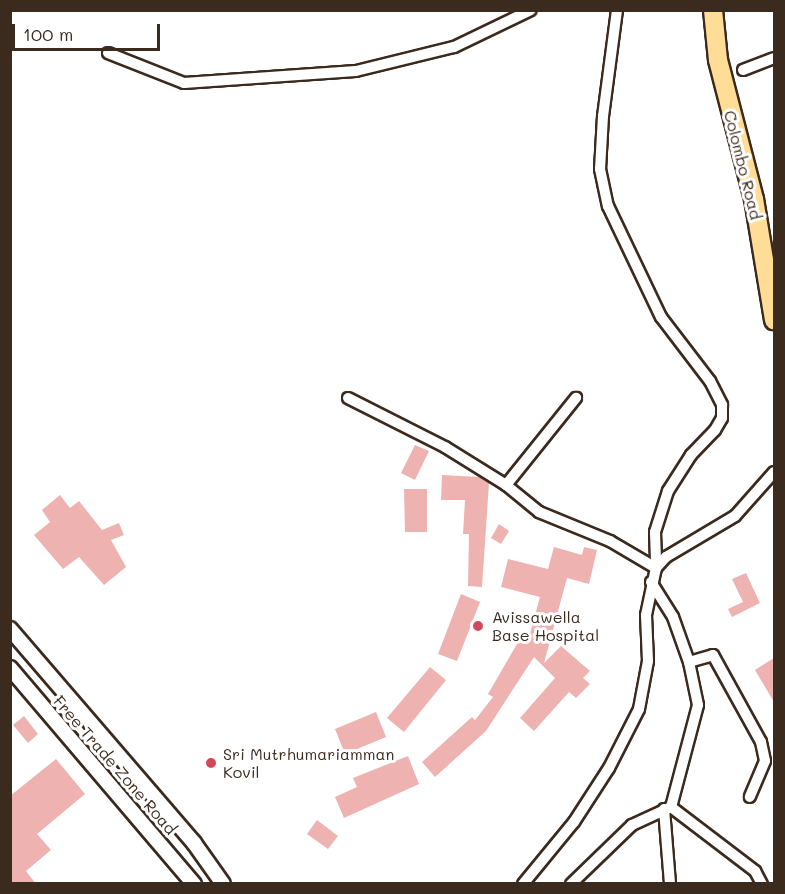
<!DOCTYPE html>
<style>
body{margin:0}
#map{position:relative;width:785px;height:894px;overflow:hidden;background:#fff;font-family:Mali,sans-serif}
div>[style]{position:absolute}
[style*='--x']{left:calc(var(--x)*1px);top:calc(var(--y)*1px);width:calc(var(--w)*1px);rotate:calc(var(--a)*1deg)}
.building>*{inset:0;background:#eeb2b0}
.roads{filter:drop-shadow(2px 0 #3b2a1e) drop-shadow(-2px 0 #3b2a1e) drop-shadow(0 2px #3b2a1e) drop-shadow(0 -2px #3b2a1e)}
.minor>*{height:10px;margin:-5px;padding:0 5px;transform-origin:5px;border-radius:5px;background:#fff}
.tertiary>*{height:14px;margin:-7px;padding:0 7px;transform-origin:7px;border-radius:7px;background:#fff}
.trunk>*{height:18px;margin:-9px;padding:0 9px;transform-origin:9px;border-radius:9px;background:#ffdd96}
.dots>*{width:16px;height:16px;translate:-50% -50%;box-sizing:border-box;border:3px solid #fff;border-radius:50%}
span{translate:-50% -50%;white-space:nowrap;text-align:center;line-height:1.15;-webkit-text-stroke:6px #fff;paint-order:stroke}
.street-label{font-size:16px;color:#3b2a1e}
.poi-label{font-size:16px;color:#3b2a1e}
.left{translate:0 -50%;text-align:left}
.frame{position:absolute;inset:0;border:12px solid #3b2a1e;pointer-events:none}
.scale{position:absolute;left:12px;top:24px;width:148px;height:27px;box-sizing:border-box;border:3px solid #3b2a1e;border-top:0;padding-left:8px;font-size:18px;line-height:21px;white-space:nowrap;color:#3b2a1e;-webkit-text-stroke:4px #fff;paint-order:stroke}
</style>
<div id="map">
<div class="building">
<i style="clip-path:polygon(415px 445px,429px 451px,415px 480px,401px 473px)"></i>
<i style="clip-path:polygon(442px 475px,479px 477px,489px 483px,482px 587px,468px 586px,469px 534px,463px 534px,465px 500px,441px 500px)"></i>
<i style="clip-path:polygon(404px 489px,427px 489px,427px 532px,405px 532px)"></i>
<i style="clip-path:polygon(60px 495px,70px 508px,79px 501px,102px 530px,119px 523px,124px 535px,111px 540px,126px 567px,104px 585px,79px 557px,63px 569px,34px 535px,50px 522px,42px 510px)"></i>
<i style="clip-path:polygon(499px 524px,509px 531px,501px 544px,491px 538px)"></i>
<i style="clip-path:polygon(554px 547px,582px 555px,584px 547px,597px 550px,589px 584px,567px 578px,544px 663px,561px 646px,590px 671px,583px 678px,590px 684px,576px 698px,569px 692px,534px 731px,520px 718px,555px 678px,534px 657px,486px 731px,435px 777px,422px 762px,472px 717px,475px 720px,493px 697px,488px 694px,521px 637px,528px 641px,540px 597px,501px 587px,508px 559px,548px 569px)"></i>
<i style="clip-path:polygon(746px 573px,760px 603px,732px 617px,728px 609px,743px 602px,732px 579px)"></i>
<i style="clip-path:polygon(461px 594px,480px 602px,457px 661px,438px 654px)"></i>
<i style="clip-path:polygon(774px 658px,774px 702px,755px 670px)"></i>
<i style="clip-path:polygon(430px 667px,446px 680px,404px 732px,387px 718px)"></i>
<i style="clip-path:polygon(376px 712px,386px 737px,345px 754px,335px 729px)"></i>
<i style="clip-path:polygon(24px 716px,38px 734px,28px 743px,13px 725px)"></i>
<i style="clip-path:polygon(408px 756px,419px 784px,344px 818px,335px 797px,357px 787px,353px 778px)"></i>
<i style="clip-path:polygon(56px 759px,85px 794px,37px 834px,51px 850px,26px 871px,36px 884px,10px 884px,10px 796px)"></i>
<i style="clip-path:polygon(317px 820px,338px 836px,328px 849px,307px 834px)"></i>
</div>
<div class="roads">
<div class="minor">
<i style="--x:617;--y:10;--w:107;--a:97.5"></i>
<i style="--x:603;--y:116;--w:53;--a:93.2"></i>
<i style="--x:600;--y:169;--w:38;--a:78"></i>
<i style="--x:608;--y:206;--w:123;--a:64.5"></i>
<i style="--x:661;--y:317;--w:81;--a:52.6"></i>
<i style="--x:710;--y:381;--w:27;--a:63"></i>
<i style="--x:722;--y:405;--w:13;--a:90"></i>
<i style="--x:722;--y:418;--w:14;--a:120"></i>
<i style="--x:715;--y:430;--w:35;--a:134"></i>
<i style="--x:691;--y:455;--w:43;--a:122.6"></i>
<i style="--x:668;--y:491;--w:43;--a:107.6"></i>
<i style="--x:655;--y:532;--w:36;--a:88"></i>
<i style="--x:108;--y:53;--w:82;--a:21.5"></i>
<i style="--x:184;--y:83;--w:172;--a:-4"></i>
<i style="--x:356;--y:71;--w:101;--a:-13.8"></i>
<i style="--x:454;--y:47;--w:85;--a:-25.7"></i>
<i style="--x:743;--y:70;--w:33;--a:-21"></i>
<i style="--x:348;--y:398;--w:109;--a:26.8"></i>
<i style="--x:445;--y:447;--w:72;--a:31.9"></i>
<i style="--x:506;--y:485;--w:43;--a:39.3"></i>
<i style="--x:539;--y:512;--w:77;--a:22.2"></i>
<i style="--x:610;--y:541;--w:53;--a:30.4"></i>
<i style="--x:506;--y:485;--w:112;--a:-51.2"></i>
<i style="--x:651;--y:582;--w:41;--a:57.8"></i>
<i style="--x:673;--y:617;--w:48;--a:70.4"></i>
<i style="--x:689;--y:662;--w:44;--a:78.2"></i>
<i style="--x:698;--y:705;--w:106;--a:104.8"></i>
<i style="--x:671;--y:807;--w:106;--a:37.3"></i>
<i style="--x:755;--y:871;--w:15;--a:62"></i>
<i style="--x:689;--y:662;--w:25;--a:-16"></i>
<i style="--x:713;--y:655;--w:99;--a:61.1"></i>
<i style="--x:761;--y:742;--w:19;--a:78"></i>
<i style="--x:765;--y:761;--w:39;--a:113"></i>
<i style="--x:664;--y:809;--w:75;--a:85.4"></i>
<i style="--x:523;--y:884;--w:80;--a:-50.6"></i>
<i style="--x:574;--y:822;--w:64;--a:-57.1"></i>
<i style="--x:609;--y:768;--w:66;--a:-63"></i>
<i style="--x:639;--y:709;--w:49;--a:-79.4"></i>
<i style="--x:648;--y:661;--w:46;--a:-92.5"></i>
<i style="--x:646;--y:615;--w:48;--a:-78"></i>
<i style="--x:656;--y:568;--w:15;--a:-48"></i>
<i style="--x:666;--y:557;--w:80;--a:-30.7"></i>
<i style="--x:735;--y:516;--w:59;--a:-48.4"></i>
<i style="--x:571;--y:884;--w:85;--a:-44"></i>
<i style="--x:632;--y:825;--w:43;--a:-24.8"></i>
</div>
<div class="tertiary">
<i style="--x:10;--y:629;--w:282;--a:49.3"></i>
<i style="--x:194;--y:843;--w:50;--a:54.7"></i>
<i style="--x:10;--y:668;--w:284;--a:49.6"></i>
</div>
<div class="trunk">
<i style="--x:713;--y:10;--w:50;--a:84.3"></i>
<i style="--x:718;--y:60;--w:144;--a:75.5"></i>
<i style="--x:754;--y:199;--w:123;--a:80.6"></i>
</div>
</div>
<div class="dots">
<i style="left:478px;top:626px;background:#d1495b"></i>
<i style="left:211px;top:763px;background:#d1495b"></i>
</div>
<div class="street-label">
<span style="left:743px;top:165px;rotate:76deg">Colombo Road</span>
<span style="left:115px;top:765px;rotate:49deg">Free Trade Zone Road</span>
</div>
<div class="poi-label">
<span class="left" style="left:492px;top:626px">Avissawella<br>Base Hospital</span>
<span class="left" style="left:223px;top:763px">Sri Mutrhumariamman<br>Kovil</span>
</div>
<div class="frame"></div>
<div class="scale">100 m</div>
</div>
